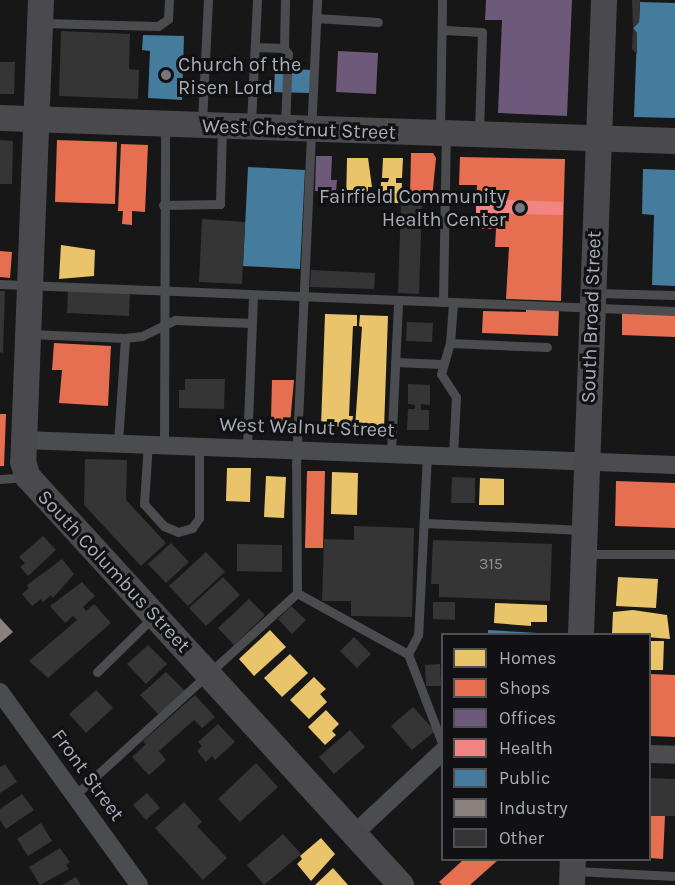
<!DOCTYPE html>
<style>
body{margin:0}
#map{position:relative;width:675px;height:885px;overflow:hidden;background:#171717;font-family:Karla,sans-serif}
div>[style]{position:absolute}
[style*='--x']{left:calc(var(--x)*1px);top:calc(var(--y)*1px);width:calc(var(--w)*1px);rotate:calc(var(--a)*1deg)}
.homes>*{inset:0;background:#e9c46a}
.shops>*{inset:0;background:#e76f51}
.offices>*{inset:0;background:#6d597a}
.health>*{inset:0;background:#f28482}
.public>*{inset:0;background:#457b9d}
.industry>*{inset:0;background:#8a817c}
.building>*{inset:0;background:#353536}
.lane>*{height:9px;margin:-4.5px;padding:0 4.5px;transform-origin:4.5px;border-radius:4.5px;background:#4b4c50}
.street>*{height:18px;margin:-9px;padding:0 9px;transform-origin:9px;border-radius:9px;background:#4b4c50}
.secondary>*{height:26px;margin:-13px;padding:0 13px;transform-origin:13px;border-radius:13px;background:#4a4a4e}
.dots>*{width:16px;height:16px;translate:-50% -50%;box-sizing:border-box;border:3px solid #111113;border-radius:50%}
span{translate:-50% -50%;white-space:nowrap;text-align:center;line-height:1.15;-webkit-text-stroke:6px #111113;paint-order:stroke}
.number-label{font-size:16px;color:#8b8f98}
.number-label span{-webkit-text-stroke-width:0}
.poi-label{font-size:20px;color:#a8adb8}
.left{translate:0 -50%;text-align:left}
.right{translate:-100% -50%;text-align:right}
.street-label{font-size:20px;color:#a8adb8}
.legend{position:absolute;left:441px;top:633px;width:210px;height:228px;box-sizing:border-box;background:#111113;border:2px solid #4d4f55;margin:0;padding:8px 10px;list-style:none;font-size:18px;color:#a8adb8}
.legend li{display:flex;align-items:center;gap:12px;height:30px}
.legend b{width:30px;border:2px solid #4d4f55}
</style>
<div id="map">
<div class="homes">
<i style="clip-path:polygon(347px 158px,368px 158px,372px 187px,368px 187px,368px 198px,360px 198px,360px 203px,346px 203px)"></i>
<i style="clip-path:polygon(383px 158px,403px 158px,402px 178px,396px 178px,396px 183px,402px 183px,401px 203px,380px 203px,381px 182px,388px 182px,389px 178px,382px 178px)"></i>
<i style="clip-path:polygon(61px 245px,95px 250px,94px 276px,59px 279px)"></i>
<i style="clip-path:polygon(325px 314px,357px 315px,357px 326px,353px 326px,349px 416px,353px 416px,352px 427px,321px 426px)"></i>
<i style="clip-path:polygon(360px 315px,388px 316px,384px 429px,355px 427px,362px 327px,359px 326px)"></i>
<i style="clip-path:polygon(227px 468px,251px 468px,250px 502px,226px 501px)"></i>
<i style="clip-path:polygon(332px 472px,358px 473px,357px 515px,331px 514px)"></i>
<i style="clip-path:polygon(266px 476px,286px 477px,284px 518px,264px 517px)"></i>
<i style="clip-path:polygon(480px 478px,504px 479px,504px 505px,479px 505px)"></i>
<i style="clip-path:polygon(618px 577px,658px 579px,656px 608px,616px 606px)"></i>
<i style="clip-path:polygon(495px 603px,547px 605px,547px 622px,531px 622px,531px 626px,494px 623px)"></i>
<i style="clip-path:polygon(633px 610px,667px 615px,670px 639px,612px 634px,613px 612px)"></i>
<i style="clip-path:polygon(270px 630px,286px 647px,254px 676px,239px 659px)"></i>
<i style="clip-path:polygon(650px 641px,664px 641px,663px 670px,650px 670px)"></i>
<i style="clip-path:polygon(290px 654px,308px 673px,282px 697px,264px 678px)"></i>
<i style="clip-path:polygon(314px 677px,326px 689px,320px 694px,327px 702px,309px 719px,290px 700px)"></i>
<i style="clip-path:polygon(326px 710px,339px 724px,332px 731px,336px 735px,325px 745px,308px 727px)"></i>
<i style="clip-path:polygon(321px 838px,335px 854px,311px 881px,297px 864px,302px 859px,300px 856px)"></i>
<i style="clip-path:polygon(333px 868px,348px 885px,315px 885px)"></i>
</div>
<div class="shops">
<i style="clip-path:polygon(57px 140px,117px 142px,115px 204px,55px 202px)"></i>
<i style="clip-path:polygon(121px 144px,148px 145px,145px 212px,132px 211px,132px 225px,122px 224px,123px 211px,118px 211px)"></i>
<i style="clip-path:polygon(411px 153px,433px 153px,436px 158px,432px 199px,410px 198px)"></i>
<i style="clip-path:polygon(460px 157px,565px 159px,561px 301px,506px 299px,509px 247px,495px 247px,496px 229px,482px 229px,482px 213px,476px 213px,477px 185px,459px 185px)"></i>
<i style="clip-path:polygon(0 251px,12px 252px,10px 278px,0 277px)"></i>
<i style="clip-path:polygon(526px 308px,559px 309px,558px 336px,482px 333px,483px 311px,526px 312px)"></i>
<i style="clip-path:polygon(622px 312px,675px 314px,675px 337px,622px 335px)"></i>
<i style="clip-path:polygon(54px 343px,111px 346px,108px 406px,59px 403px,62px 370px,52px 370px)"></i>
<i style="clip-path:polygon(272px 380px,294px 380px,290px 424px,274px 423px,271px 418px)"></i>
<i style="clip-path:polygon(0 414px,6px 414px,4px 466px,0 466px)"></i>
<i style="clip-path:polygon(307px 471px,325px 471px,323px 548px,305px 548px)"></i>
<i style="clip-path:polygon(616px 481px,675px 483px,675px 528px,615px 526px)"></i>
<i style="clip-path:polygon(650px 674px,675px 675px,675px 737px,650px 736px)"></i>
<i style="clip-path:polygon(650px 816px,665px 816px,663px 859px,650px 858px)"></i>
<i style="clip-path:polygon(463px 860px,498px 860px,470px 885px,442px 885px,439px 882px)"></i>
</div>
<div class="offices">
<i style="clip-path:polygon(486px 0,572px 0,567px 116px,498px 113px,502px 20px,485px 20px)"></i>
<i style="clip-path:polygon(338px 51px,378px 53px,376px 94px,336px 92px)"></i>
<i style="clip-path:polygon(316px 156px,332px 156px,331px 180px,337px 180px,336px 192px,315px 191px)"></i>
</div>
<div class="health">
<i style="clip-path:polygon(476px 199px,563px 202px,563px 215px,476px 213px)"></i>
</div>
<div class="public">
<i style="clip-path:polygon(640px 2px,675px 3px,675px 118px,634px 117px,637px 33px,633px 28px,639px 22px)"></i>
<i style="clip-path:polygon(143px 35px,184px 36px,182px 100px,148px 98px,150px 51px,142px 50px)"></i>
<i style="clip-path:polygon(275px 68px,311px 70px,310px 93px,274px 92px)"></i>
<i style="clip-path:polygon(248px 167px,305px 170px,300px 269px,243px 266px)"></i>
<i style="clip-path:polygon(643px 169px,675px 170px,675px 286px,652px 285px,654px 215px,642px 214px)"></i>
<i style="clip-path:polygon(488px 630px,538px 633px,538px 634px,488px 634px)"></i>
</div>
<div class="industry">
<i style="clip-path:polygon(0 618px,13px 632px,0 643px)"></i>
</div>
<div class="building">
<i style="clip-path:polygon(632px 0,640px 0,639px 22px,633px 28px)"></i>
<i style="clip-path:polygon(633px 28px,637px 33px,637px 54px,632px 49px)"></i>
<i style="clip-path:polygon(61px 31px,130px 34px,129px 69px,139px 70px,138px 99px,59px 96px)"></i>
<i style="clip-path:polygon(0 62px,15px 62px,14px 94px,0 94px)"></i>
<i style="clip-path:polygon(0 140px,13px 141px,12px 184px,0 184px)"></i>
<i style="clip-path:polygon(401px 204px,422px 205px,419px 294px,398px 293px)"></i>
<i style="clip-path:polygon(202px 219px,245px 222px,242px 284px,199px 282px)"></i>
<i style="clip-path:polygon(311px 270px,375px 273px,374px 289px,310px 287px)"></i>
<i style="clip-path:polygon(68px 290px,130px 293px,129px 316px,67px 313px)"></i>
<i style="clip-path:polygon(0 291px,5px 291px,3px 353px,0 352px)"></i>
<i style="clip-path:polygon(407px 322px,433px 323px,432px 342px,406px 341px)"></i>
<i style="clip-path:polygon(185px 379px,225px 379px,224px 409px,179px 408px,179px 390px,185px 390px)"></i>
<i style="clip-path:polygon(408px 384px,430px 385px,430px 405px,421px 404px,421px 410px,429px 410px,429px 430px,407px 430px,408px 409px,415px 409px,415px 405px,408px 404px)"></i>
<i style="clip-path:polygon(85px 459px,127px 460px,126px 500px,166px 543px,141px 566px,84px 505px)"></i>
<i style="clip-path:polygon(452px 477px,475px 478px,475px 503px,451px 503px)"></i>
<i style="clip-path:polygon(354px 526px,414px 528px,412px 617px,351px 616px,351px 601px,322px 601px,324px 539px,354px 540px)"></i>
<i style="clip-path:polygon(43px 536px,56px 550px,28px 576px,20px 567px,25px 563px,19px 557px)"></i>
<i style="clip-path:polygon(433px 540px,552px 544px,550px 601px,439px 597px,439px 584px,431px 584px)"></i>
<i style="clip-path:polygon(171px 543px,189px 562px,166px 583px,148px 564px)"></i>
<i style="clip-path:polygon(237px 544px,282px 545px,282px 572px,237px 571px)"></i>
<i style="clip-path:polygon(206px 552px,225px 572px,188px 606px,169px 586px)"></i>
<i style="clip-path:polygon(62px 559px,74px 574px,53px 598px,51px 595px,43px 602px,41px 599px,32px 606px,22px 594px,29px 588px,27px 585px)"></i>
<i style="clip-path:polygon(223px 577px,240px 595px,206px 626px,189px 608px)"></i>
<i style="clip-path:polygon(82px 582px,95px 596px,83px 607px,86px 611px,94px 604px,111px 623px,48px 678px,29px 661px,77px 620px,73px 616px,65px 623px,50px 606px)"></i>
<i style="clip-path:polygon(249px 599px,265px 615px,234px 645px,218px 628px)"></i>
<i style="clip-path:polygon(433px 602px,455px 602px,455px 620px,433px 619px)"></i>
<i style="clip-path:polygon(291px 606px,306px 620px,292px 634px,278px 619px)"></i>
<i style="clip-path:polygon(354px 637px,371px 654px,357px 668px,340px 651px)"></i>
<i style="clip-path:polygon(148px 645px,167px 664px,146px 684px,127px 664px)"></i>
<i style="clip-path:polygon(440px 664px,441px 686px,426px 686px,425px 665px)"></i>
<i style="clip-path:polygon(166px 672px,186px 692px,158px 714px,140px 695px)"></i>
<i style="clip-path:polygon(96px 690px,113px 708px,86px 733px,69px 714px)"></i>
<i style="clip-path:polygon(195px 695px,215px 717px,202px 728px,194px 720px,159px 751px,166px 760px,149px 775px,132px 757px,146px 744px,143px 741px)"></i>
<i style="clip-path:polygon(413px 707px,435px 731px,412px 750px,391px 726px)"></i>
<i style="clip-path:polygon(218px 724px,235px 742px,215px 760px,212px 756px,206px 762px,197px 751px,202px 746px,198px 742px)"></i>
<i style="clip-path:polygon(350px 730px,365px 747px,334px 774px,319px 757px)"></i>
<i style="clip-path:polygon(256px 763px,278px 787px,240px 822px,218px 799px)"></i>
<i style="clip-path:polygon(5px 764px,17px 782px,0 793px,0 767px)"></i>
<i style="clip-path:polygon(650px 778px,675px 779px,675px 816px,650px 816px)"></i>
<i style="clip-path:polygon(147px 793px,160px 808px,146px 820px,133px 805px)"></i>
<i style="clip-path:polygon(22px 794px,34px 810px,6px 829px,0 820px,0 809px)"></i>
<i style="clip-path:polygon(184px 802px,202px 822px,197px 826px,227px 858px,203px 880px,155px 828px)"></i>
<i style="clip-path:polygon(41px 823px,52px 841px,28px 856px,17px 839px)"></i>
<i style="clip-path:polygon(283px 834px,301px 854px,264px 885px,247px 865px)"></i>
<i style="clip-path:polygon(60px 848px,70px 862px,66px 865px,69px 869px,40px 885px,29px 867px)"></i>
<i style="clip-path:polygon(76px 877px,81px 885px,62px 885px)"></i>
</div>
<div class="lane">
<i style="--x:316;--y:18;--w:62;--a:3.7"></i>
<i style="--x:43;--y:23;--w:115;--a:1.5"></i>
<i style="--x:158;--y:26;--w:12;--a:-35"></i>
<i style="--x:168;--y:19;--w:19;--a:-87"></i>
<i style="--x:444;--y:30;--w:38;--a:3"></i>
<i style="--x:482;--y:32;--w:100;--a:91.7"></i>
<i style="--x:255;--y:47;--w:29;--a:2"></i>
<i style="--x:284;--y:48;--w:48;--a:-88.8"></i>
<i style="--x:284;--y:48;--w:7;--a:56"></i>
<i style="--x:288;--y:54;--w:73;--a:92.4"></i>
<i style="--x:202;--y:122;--w:122;--a:-87.2"></i>
<i style="--x:251;--y:123;--w:123;--a:-87.2"></i>
<i style="--x:440;--y:131;--w:131;--a:-89.1"></i>
<i style="--x:163;--y:205;--w:57;--a:-1"></i>
<i style="--x:220;--y:204;--w:76;--a:-88.5"></i>
<i style="--x:0;--y:284;--w:676;--a:2.29"></i>
<i style="--x:596;--y:293;--w:79;--a:1.5"></i>
<i style="--x:443;--y:302;--w:166;--a:-89"></i>
<i style="--x:30;--y:334;--w:95;--a:2.4"></i>
<i style="--x:125;--y:338;--w:17;--a:-7"></i>
<i style="--x:142;--y:336;--w:37;--a:-26"></i>
<i style="--x:175;--y:320;--w:77;--a:2.2"></i>
<i style="--x:450;--y:343;--w:97;--a:2.4"></i>
<i style="--x:395;--y:362;--w:47;--a:2.4"></i>
<i style="--x:118;--y:442;--w:104;--a:-86.1"></i>
<i style="--x:148;--y:443;--w:61;--a:93.8"></i>
<i style="--x:144;--y:504;--w:30;--a:48"></i>
<i style="--x:164;--y:526;--w:15;--a:23"></i>
<i style="--x:178;--y:532;--w:15;--a:-16"></i>
<i style="--x:192;--y:528;--w:12;--a:-55"></i>
<i style="--x:199;--y:518;--w:73;--a:-90"></i>
<i style="--x:164;--y:444;--w:318;--a:-89.8"></i>
<i style="--x:247;--y:446;--w:150;--a:-87.7"></i>
<i style="--x:391;--y:452;--w:151;--a:-87.3"></i>
<i style="--x:427;--y:454;--w:181;--a:92.8"></i>
<i style="--x:418;--y:635;--w:21;--a:118"></i>
<i style="--x:408;--y:654;--w:95;--a:69.1"></i>
<i style="--x:453;--y:456;--w:59;--a:-87.1"></i>
<i style="--x:456;--y:397;--w:27;--a:-123"></i>
<i style="--x:441;--y:374;--w:32;--a:-74"></i>
<i style="--x:450;--y:343;--w:40;--a:-85.7"></i>
<i style="--x:0;--y:479;--w:27;--a:-4"></i>
<i style="--x:425;--y:523;--w:158;--a:2.5"></i>
<i style="--x:585;--y:554;--w:90;--a:0"></i>
<i style="--x:297;--y:593;--w:127;--a:28.8"></i>
<i style="--x:97;--y:672;--w:80;--a:-44.5"></i>
<i style="--x:75;--y:795;--w:300;--a:-42.3"></i>
<i style="--x:297;--y:593;--w:128;--a:-90.4"></i>
<i style="--x:296;--y:465;--w:465;--a:-87.4"></i>
<i style="--x:575;--y:871;--w:100;--a:2.9"></i>
</div>
<div class="street">
<i style="--x:24;--y:440;--w:651;--a:2.2"></i>
<i style="--x:0;--y:692;--w:238;--a:54.2"></i>
<i style="--x:650;--y:754;--w:25;--a:2"></i>
<i style="--x:355;--y:833;--w:119;--a:-43"></i>
</div>
<div class="secondary">
<i style="--x:41;--y:0;--w:462;--a:92.2"></i>
<i style="--x:23;--y:462;--w:16;--a:72"></i>
<i style="--x:28;--y:477;--w:553;--a:47.57"></i>
<i style="--x:0;--y:118;--w:675;--a:1.95"></i>
<i style="--x:581;--y:634;--w:634;--a:-87.92"></i>
<i style="--x:572;--y:885;--w:25;--a:-88"></i>
</div>
<div class="dots">
<i style="left:166px;top:75px;background:#757880"></i>
<i style="left:520px;top:208px;background:#757880"></i>
</div>
<div class="number-label">
<span style="left:491px;top:564px">315</span>
</div>
<div class="poi-label">
<span class="left" style="left:178px;top:76px">Church of the<br>Risen Lord</span>
<span class="right" style="left:506px;top:208px">Fairfield Community<br>Health Center</span>
</div>
<div class="street-label">
<span style="left:299px;top:129px;rotate:2deg">West Chestnut Street</span>
<span style="left:591px;top:317px;rotate:-88deg">South Broad Street</span>
<span style="left:307px;top:427px;rotate:2deg">West Walnut Street</span>
<span style="left:114px;top:571px;rotate:47deg">South Columbus Street</span>
<span style="left:88px;top:775px;rotate:54deg">Front Street</span>
</div>
<ul class="legend">
<li><b style="height:16px;background:#e9c46a"></b>Homes</li>
<li><b style="height:16px;background:#e76f51"></b>Shops</li>
<li><b style="height:16px;background:#6d597a"></b>Offices</li>
<li><b style="height:16px;background:#f28482"></b>Health</li>
<li><b style="height:16px;background:#457b9d"></b>Public</li>
<li><b style="height:16px;background:#8a817c"></b>Industry</li>
<li><b style="height:16px;background:#353536"></b>Other</li>
</ul>
</div>
